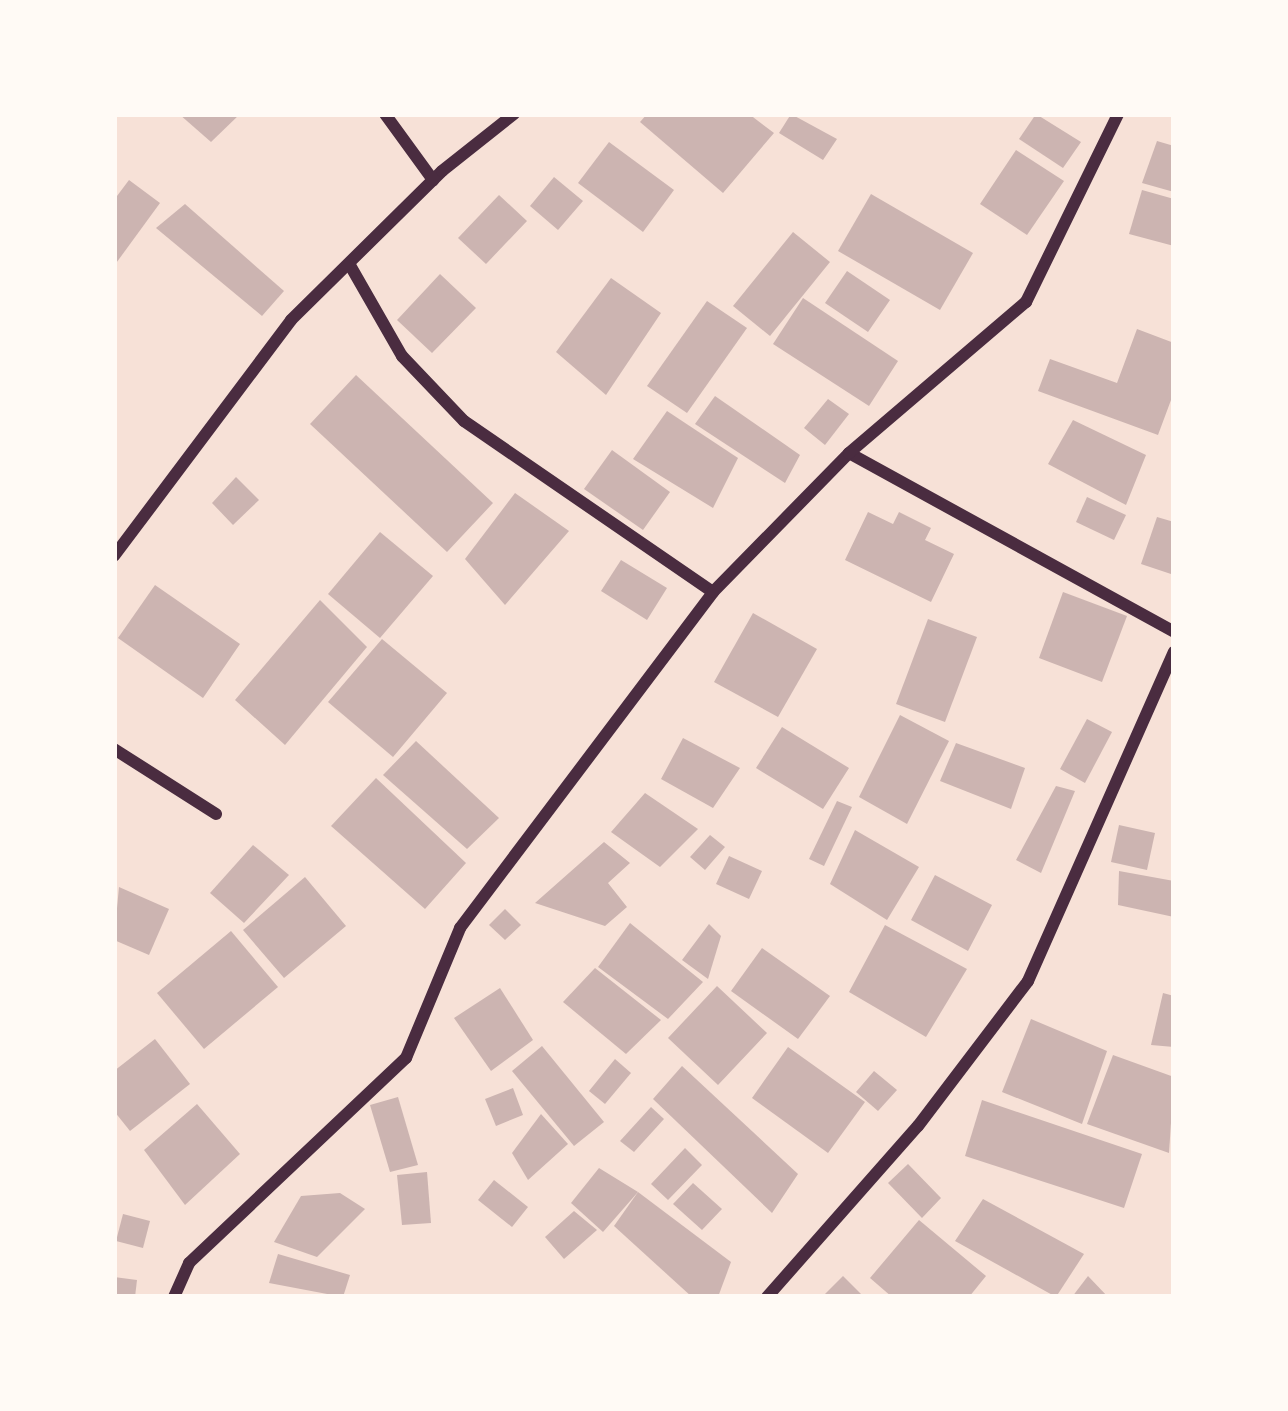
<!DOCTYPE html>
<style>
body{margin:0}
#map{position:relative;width:1288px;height:1411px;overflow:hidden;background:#f7e1d7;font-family:Mulish,sans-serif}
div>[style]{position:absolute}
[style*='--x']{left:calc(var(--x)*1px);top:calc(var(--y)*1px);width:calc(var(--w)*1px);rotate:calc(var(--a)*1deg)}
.building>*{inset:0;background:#ccb4b1}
.minor>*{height:12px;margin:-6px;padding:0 6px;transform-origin:6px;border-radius:6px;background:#4a2c40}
span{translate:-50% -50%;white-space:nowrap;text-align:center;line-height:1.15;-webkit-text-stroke:12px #fffaf5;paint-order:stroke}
.frame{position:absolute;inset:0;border:117px solid #fffaf5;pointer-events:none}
</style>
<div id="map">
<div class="building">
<i style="clip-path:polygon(179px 114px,240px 114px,211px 142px)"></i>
<i style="clip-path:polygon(647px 114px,749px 114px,774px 133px,723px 193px,640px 122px)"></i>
<i style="clip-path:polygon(791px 114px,837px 139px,823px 160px,779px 133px)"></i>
<i style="clip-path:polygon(1036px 114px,1081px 142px,1063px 168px,1019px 139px)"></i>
<i style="clip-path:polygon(1157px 141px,1174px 146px,1174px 192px,1142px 183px)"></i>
<i style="clip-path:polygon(609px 142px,674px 190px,643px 232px,578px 183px)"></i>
<i style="clip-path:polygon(1016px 150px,1064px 181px,1027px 235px,980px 204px)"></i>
<i style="clip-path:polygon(554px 177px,583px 201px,558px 230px,530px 206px)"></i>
<i style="clip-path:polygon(129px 180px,160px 203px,114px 266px,114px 200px)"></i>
<i style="clip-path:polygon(1142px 190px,1174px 199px,1174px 246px,1129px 234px)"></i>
<i style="clip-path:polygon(871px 194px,973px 253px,940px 310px,838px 251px)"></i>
<i style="clip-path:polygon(499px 195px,527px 221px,486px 264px,458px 238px)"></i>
<i style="clip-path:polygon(185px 204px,284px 291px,262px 316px,156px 228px)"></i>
<i style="clip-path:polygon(793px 232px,830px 262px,770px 336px,733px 306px)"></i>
<i style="clip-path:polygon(847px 271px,890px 300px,868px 332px,825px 303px)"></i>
<i style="clip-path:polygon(440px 274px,476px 308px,432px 353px,397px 320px)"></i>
<i style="clip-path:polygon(611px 278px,661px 313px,606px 395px,556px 352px)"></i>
<i style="clip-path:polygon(803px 298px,898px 361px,869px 406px,773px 344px)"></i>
<i style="clip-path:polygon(707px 301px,747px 328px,687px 413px,647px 386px)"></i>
<i style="clip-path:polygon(1137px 329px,1174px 343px,1174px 392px,1158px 435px,1038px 391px,1050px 359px,1117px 383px)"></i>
<i style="clip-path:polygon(356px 375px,493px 503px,447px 552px,310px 424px)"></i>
<i style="clip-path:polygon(715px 396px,800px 455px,785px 483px,695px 424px)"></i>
<i style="clip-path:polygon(828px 399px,849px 414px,825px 445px,804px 428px)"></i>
<i style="clip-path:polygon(667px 411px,738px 458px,713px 508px,633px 459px)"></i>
<i style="clip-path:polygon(1073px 420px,1146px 455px,1126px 505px,1048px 464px)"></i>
<i style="clip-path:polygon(612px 450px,670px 492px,643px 530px,584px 489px)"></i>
<i style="clip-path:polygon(236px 477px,259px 500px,233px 525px,212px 503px)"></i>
<i style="clip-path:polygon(515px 493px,569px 531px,505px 605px,465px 559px)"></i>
<i style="clip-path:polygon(1087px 497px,1126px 515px,1114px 540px,1076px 522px)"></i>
<i style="clip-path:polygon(868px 512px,893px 524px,899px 512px,931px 528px,925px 540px,954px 554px,931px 602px,845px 560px)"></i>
<i style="clip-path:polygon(1157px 517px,1174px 522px,1174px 575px,1141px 564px)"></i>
<i style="clip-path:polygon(380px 532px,433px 576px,380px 638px,328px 594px)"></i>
<i style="clip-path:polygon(621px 560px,667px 588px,647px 620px,601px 591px)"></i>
<i style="clip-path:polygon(155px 585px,240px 644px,203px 698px,118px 638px)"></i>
<i style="clip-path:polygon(1063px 592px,1127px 616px,1102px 682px,1039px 658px)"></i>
<i style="clip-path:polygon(320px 600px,367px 647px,285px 745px,235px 700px)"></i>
<i style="clip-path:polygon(753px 613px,817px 649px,778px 717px,714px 682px)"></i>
<i style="clip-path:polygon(928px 619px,977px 637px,945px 722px,896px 704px)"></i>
<i style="clip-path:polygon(382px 639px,447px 693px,393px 757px,328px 702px)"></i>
<i style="clip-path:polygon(900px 715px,949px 741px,907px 824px,859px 797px)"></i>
<i style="clip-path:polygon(1087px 719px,1112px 732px,1085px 783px,1060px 769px)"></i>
<i style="clip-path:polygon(782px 727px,849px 768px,823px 809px,756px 768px)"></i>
<i style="clip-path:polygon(683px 738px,740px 768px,713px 808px,661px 779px)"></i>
<i style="clip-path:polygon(416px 741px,499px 818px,467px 849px,383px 775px)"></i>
<i style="clip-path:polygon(956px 743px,1025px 768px,1011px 809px,940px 781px)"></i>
<i style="clip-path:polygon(376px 778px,466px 863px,425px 909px,331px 826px)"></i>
<i style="clip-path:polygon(1056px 786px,1075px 791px,1041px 873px,1016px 860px)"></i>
<i style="clip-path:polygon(645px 793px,698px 829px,660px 867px,611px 832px)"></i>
<i style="clip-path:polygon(837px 801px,852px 807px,824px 866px,809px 859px)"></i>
<i style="clip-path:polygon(1119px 825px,1155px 833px,1147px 870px,1111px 862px)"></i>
<i style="clip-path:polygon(855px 830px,919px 867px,887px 920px,830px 884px)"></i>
<i style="clip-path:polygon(710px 835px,725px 847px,705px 870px,690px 857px)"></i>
<i style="clip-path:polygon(604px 842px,630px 863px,608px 883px,627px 907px,605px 926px,535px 903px)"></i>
<i style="clip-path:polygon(253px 845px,289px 875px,244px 923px,210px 893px)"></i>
<i style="clip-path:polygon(729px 856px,762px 871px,749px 899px,716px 884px)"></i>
<i style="clip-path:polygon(1119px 871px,1174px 881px,1174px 917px,1118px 905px)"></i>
<i style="clip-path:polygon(935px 875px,992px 905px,968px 951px,911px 920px)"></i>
<i style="clip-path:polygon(305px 877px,346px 926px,284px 978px,243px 930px)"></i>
<i style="clip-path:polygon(119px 887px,169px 909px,149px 955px,114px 940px)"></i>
<i style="clip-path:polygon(505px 909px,521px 925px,505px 940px,489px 925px)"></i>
<i style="clip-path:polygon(630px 923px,703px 982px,668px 1019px,598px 967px)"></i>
<i style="clip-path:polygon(709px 924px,721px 936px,708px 979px,682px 960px)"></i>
<i style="clip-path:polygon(885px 925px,967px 969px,926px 1037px,849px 992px)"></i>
<i style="clip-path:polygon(231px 931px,278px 987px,204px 1049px,157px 993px)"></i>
<i style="clip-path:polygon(762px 948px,830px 996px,798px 1039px,731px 991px)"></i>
<i style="clip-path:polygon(595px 968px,661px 1020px,626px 1054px,563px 1002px)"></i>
<i style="clip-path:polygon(717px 986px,767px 1033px,718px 1085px,668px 1038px)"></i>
<i style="clip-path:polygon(500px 988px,533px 1040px,491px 1071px,454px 1018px)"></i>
<i style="clip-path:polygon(1163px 993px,1174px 996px,1174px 1047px,1151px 1045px)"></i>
<i style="clip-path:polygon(1031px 1019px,1107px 1051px,1082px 1124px,1002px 1092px)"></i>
<i style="clip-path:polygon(155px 1039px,190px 1084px,130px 1131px,114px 1111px,114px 1071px)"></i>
<i style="clip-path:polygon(542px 1046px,604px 1122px,574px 1146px,512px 1071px)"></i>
<i style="clip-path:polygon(788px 1047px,865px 1102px,828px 1153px,752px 1098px)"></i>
<i style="clip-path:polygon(1113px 1055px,1174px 1077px,1169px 1153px,1087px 1124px)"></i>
<i style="clip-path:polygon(615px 1059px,631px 1073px,605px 1104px,589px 1091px)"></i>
<i style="clip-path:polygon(682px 1066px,798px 1174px,772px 1213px,653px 1099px)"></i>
<i style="clip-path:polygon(874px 1071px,897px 1090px,878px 1111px,856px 1092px)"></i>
<i style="clip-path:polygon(513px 1088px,523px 1115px,496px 1126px,485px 1099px)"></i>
<i style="clip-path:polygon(398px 1097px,418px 1165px,390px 1172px,370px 1105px)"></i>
<i style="clip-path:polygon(982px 1100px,1142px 1154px,1124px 1208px,965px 1156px)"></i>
<i style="clip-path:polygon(197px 1104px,240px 1154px,185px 1205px,144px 1150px)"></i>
<i style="clip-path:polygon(651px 1107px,664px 1119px,634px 1152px,620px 1141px)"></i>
<i style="clip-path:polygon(541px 1114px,568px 1144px,528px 1180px,512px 1153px)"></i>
<i style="clip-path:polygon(685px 1148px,702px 1165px,668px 1200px,651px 1184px)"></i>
<i style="clip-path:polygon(908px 1164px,941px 1198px,922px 1218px,888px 1183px)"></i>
<i style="clip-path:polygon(599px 1168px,638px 1192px,603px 1232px,571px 1203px)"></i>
<i style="clip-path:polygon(427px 1172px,431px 1223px,402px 1225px,397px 1175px)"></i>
<i style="clip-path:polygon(494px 1180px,528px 1207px,512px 1227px,478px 1200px)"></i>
<i style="clip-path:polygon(693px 1183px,722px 1209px,702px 1230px,673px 1204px)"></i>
<i style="clip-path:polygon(638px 1192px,731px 1262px,718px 1297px,692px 1297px,614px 1226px)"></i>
<i style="clip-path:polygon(340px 1193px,365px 1209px,317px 1257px,274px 1242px,301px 1196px)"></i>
<i style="clip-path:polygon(983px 1199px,1084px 1254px,1056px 1297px,955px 1241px)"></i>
<i style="clip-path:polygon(574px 1211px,597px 1230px,564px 1259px,545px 1237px)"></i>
<i style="clip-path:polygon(123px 1214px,150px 1221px,143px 1248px,116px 1241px)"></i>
<i style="clip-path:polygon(919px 1220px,986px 1276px,969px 1297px,892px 1297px,870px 1278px)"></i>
<i style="clip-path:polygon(278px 1254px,350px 1275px,343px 1297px,269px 1283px)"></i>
<i style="clip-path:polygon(843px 1276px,864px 1297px,822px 1297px)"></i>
<i style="clip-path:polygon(1088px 1276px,1108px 1297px,1072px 1297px)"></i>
<i style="clip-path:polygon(114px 1277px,137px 1280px,135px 1297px,114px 1297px)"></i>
</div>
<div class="minor">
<i style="--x:385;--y:114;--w:82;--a:54"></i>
<i style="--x:351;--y:267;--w:103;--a:60.2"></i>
<i style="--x:402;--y:356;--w:90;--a:46.4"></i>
<i style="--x:464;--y:421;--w:302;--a:34.5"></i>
<i style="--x:849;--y:453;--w:371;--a:28.8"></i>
<i style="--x:114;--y:556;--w:295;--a:-53.1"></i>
<i style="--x:291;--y:320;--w:212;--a:-44.6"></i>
<i style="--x:442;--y:171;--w:92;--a:-38.4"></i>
<i style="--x:114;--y:749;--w:121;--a:32.5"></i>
<i style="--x:174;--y:1297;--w:37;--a:-66"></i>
<i style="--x:189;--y:1263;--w:299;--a:-43.4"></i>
<i style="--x:406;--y:1058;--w:141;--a:-67.4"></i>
<i style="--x:460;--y:928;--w:421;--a:-53"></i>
<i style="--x:713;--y:592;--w:194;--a:-45.6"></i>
<i style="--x:849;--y:453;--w:233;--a:-40.5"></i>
<i style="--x:1026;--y:302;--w:209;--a:-63.9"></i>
<i style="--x:767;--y:1297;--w:228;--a:-48.6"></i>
<i style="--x:918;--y:1126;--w:182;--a:-52.8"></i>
<i style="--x:1028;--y:981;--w:360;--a:-66.1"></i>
</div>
<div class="frame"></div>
</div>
